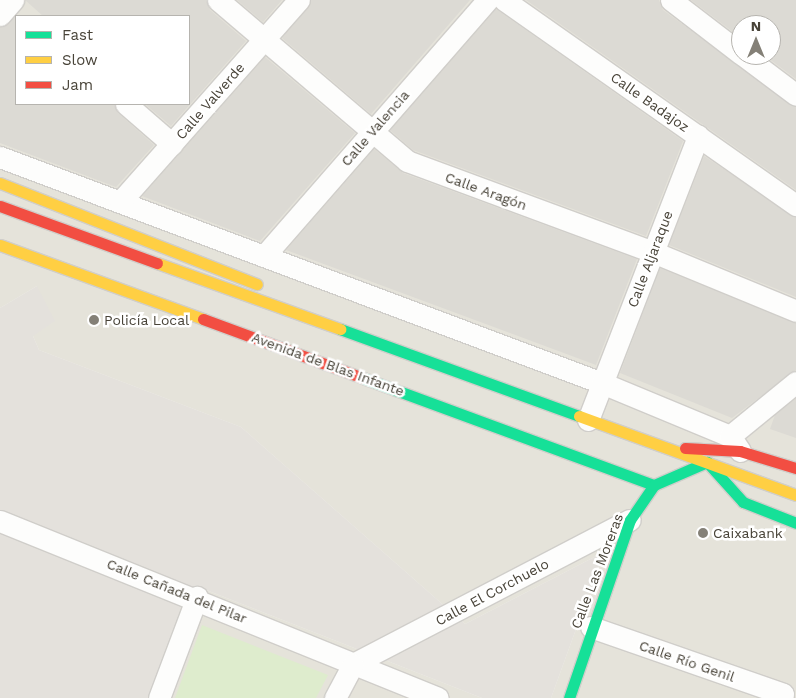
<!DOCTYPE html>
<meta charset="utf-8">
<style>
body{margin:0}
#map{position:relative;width:796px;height:698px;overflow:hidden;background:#f2f1ec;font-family:"Work Sans",sans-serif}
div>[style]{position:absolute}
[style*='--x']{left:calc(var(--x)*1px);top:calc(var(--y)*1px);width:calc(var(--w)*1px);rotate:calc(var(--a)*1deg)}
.residential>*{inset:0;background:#e5e3da}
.industrial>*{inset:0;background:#e4e1dc}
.green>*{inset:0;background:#deeccd}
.building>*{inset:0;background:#dcdad4}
.roads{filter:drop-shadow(1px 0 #d0ceca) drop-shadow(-1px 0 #d0ceca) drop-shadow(0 1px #d0ceca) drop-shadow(0 -1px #d0ceca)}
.street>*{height:21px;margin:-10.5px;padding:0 10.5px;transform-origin:10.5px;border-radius:10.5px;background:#fdfdfc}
.fast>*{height:11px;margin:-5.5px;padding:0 5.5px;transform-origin:5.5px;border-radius:5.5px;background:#16e098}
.slow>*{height:11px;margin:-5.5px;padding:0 5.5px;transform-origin:5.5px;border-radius:5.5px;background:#ffcf43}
.jam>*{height:11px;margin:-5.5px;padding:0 5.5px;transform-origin:5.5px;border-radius:5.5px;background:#f24e42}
.dots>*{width:14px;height:14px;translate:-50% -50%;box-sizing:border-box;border:2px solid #fff;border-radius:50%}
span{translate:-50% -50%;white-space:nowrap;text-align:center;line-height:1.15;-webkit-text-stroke:5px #fff;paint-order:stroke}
.street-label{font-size:14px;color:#484338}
.poi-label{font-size:14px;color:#484338}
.left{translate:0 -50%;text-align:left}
.legend{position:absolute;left:15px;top:15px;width:175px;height:90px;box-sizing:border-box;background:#fff;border:1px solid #b6b4af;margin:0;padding:6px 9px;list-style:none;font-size:15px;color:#484338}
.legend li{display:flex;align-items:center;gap:10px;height:25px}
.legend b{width:25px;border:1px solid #b6b4af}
.north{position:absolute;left:731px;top:15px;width:50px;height:50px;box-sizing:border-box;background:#fff;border:1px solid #b6b4af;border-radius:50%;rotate:0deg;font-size:14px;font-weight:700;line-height:20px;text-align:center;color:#484338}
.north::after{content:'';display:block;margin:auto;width:18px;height:22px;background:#848077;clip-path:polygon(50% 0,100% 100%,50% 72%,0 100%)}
</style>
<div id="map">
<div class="residential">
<i style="clip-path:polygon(evenodd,0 0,796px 0,796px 698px,551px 698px,604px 552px,465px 624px,241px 427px,39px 350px,33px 336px,37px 286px,0 308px,0 0,16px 16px,189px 16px,189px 104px,16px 104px,16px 16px,0 0,741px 25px,771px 25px,771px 55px,741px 55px,741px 25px)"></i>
<i style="clip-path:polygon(196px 586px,482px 698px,152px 698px)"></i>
</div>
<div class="industrial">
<i style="clip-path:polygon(37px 286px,55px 321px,33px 336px,39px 350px,241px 427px,465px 624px,604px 552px,551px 698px,482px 698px,196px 586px,152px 698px,0 698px,0 308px)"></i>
</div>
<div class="green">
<i style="clip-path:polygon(202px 625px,328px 675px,316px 698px,175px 698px)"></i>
</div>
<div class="building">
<i style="clip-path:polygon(25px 0,206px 0,210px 10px,246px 41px,171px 126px,145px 104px,189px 104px,189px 16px,43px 16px)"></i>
<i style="clip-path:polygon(237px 0,282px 0,263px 22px)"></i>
<i style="clip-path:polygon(311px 0,470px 0,371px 114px,282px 38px)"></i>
<i style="clip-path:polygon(526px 0,659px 0,663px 10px,796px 107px,796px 190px)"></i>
<i style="clip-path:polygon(691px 0,796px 0,796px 79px,764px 55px,771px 55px,771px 25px,741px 25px,741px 38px)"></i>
<i style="clip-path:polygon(496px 9px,683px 141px,646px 236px,413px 150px,390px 130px)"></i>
<i style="clip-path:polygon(16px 15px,16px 104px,114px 104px,118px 113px,154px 145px,116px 187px,0 143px,0 27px)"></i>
<i style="clip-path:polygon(265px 57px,355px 133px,260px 241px,142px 196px)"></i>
<i style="clip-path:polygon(374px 149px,403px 173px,637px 259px,596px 365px,286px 250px)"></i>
<i style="clip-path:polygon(704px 156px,796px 217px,796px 297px,669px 245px)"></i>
<i style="clip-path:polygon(660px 268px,796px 323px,796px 370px,732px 418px,620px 373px)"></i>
<i style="clip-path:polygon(796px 398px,796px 438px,770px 429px,775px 415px)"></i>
</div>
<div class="roads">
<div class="street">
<i style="--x:218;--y:0;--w:248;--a:40.4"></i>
<i style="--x:407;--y:161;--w:262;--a:20.3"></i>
<i style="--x:653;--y:252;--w:155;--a:22.4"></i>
<i style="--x:504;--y:0;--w:357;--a:35.1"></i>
<i style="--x:671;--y:0;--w:88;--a:37.6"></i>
<i style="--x:0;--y:15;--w:20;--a:-49"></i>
<i style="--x:743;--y:55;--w:66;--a:37"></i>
<i style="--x:126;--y:104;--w:61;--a:41"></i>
<i style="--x:0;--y:157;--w:643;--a:20.58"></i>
<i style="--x:602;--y:383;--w:139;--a:22.5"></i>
<i style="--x:730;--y:436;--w:18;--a:56"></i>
<i style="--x:120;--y:202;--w:270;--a:-48.5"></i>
<i style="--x:264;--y:256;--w:340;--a:-48.9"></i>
<i style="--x:588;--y:420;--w:305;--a:-68.8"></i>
<i style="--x:730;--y:436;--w:85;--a:-39.3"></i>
<i style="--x:0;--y:521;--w:472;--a:22"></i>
<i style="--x:591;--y:627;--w:203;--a:19.2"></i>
<i style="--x:783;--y:694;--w:4;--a:104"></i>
<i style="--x:353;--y:664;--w:312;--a:-27.5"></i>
<i style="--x:159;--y:698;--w:108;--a:-69.4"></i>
<i style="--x:335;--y:698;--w:38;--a:-62"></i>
</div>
<div class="fast">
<i style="--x:340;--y:329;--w:254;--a:20"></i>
<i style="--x:363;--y:378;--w:310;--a:20.2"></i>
<i style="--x:569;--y:698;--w:188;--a:-71.1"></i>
<i style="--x:630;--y:520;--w:42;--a:-55.6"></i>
<i style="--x:654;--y:485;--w:58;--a:-23.5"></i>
<i style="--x:707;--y:462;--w:54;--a:48"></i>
<i style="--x:743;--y:502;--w:57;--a:21.6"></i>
</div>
<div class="slow">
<i style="--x:0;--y:183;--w:276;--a:21.5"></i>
<i style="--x:0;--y:245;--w:216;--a:20"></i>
<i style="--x:157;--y:263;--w:195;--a:19.8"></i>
<i style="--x:579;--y:416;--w:231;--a:20"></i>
</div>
<div class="jam">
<i style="--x:0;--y:206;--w:167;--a:20"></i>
<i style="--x:203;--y:319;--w:171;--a:20.2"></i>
<i style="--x:685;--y:448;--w:55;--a:3.1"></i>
<i style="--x:740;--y:451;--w:59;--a:16.9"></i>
</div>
</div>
<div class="dots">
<i style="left:94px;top:320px;background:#848077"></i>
<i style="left:703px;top:533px;background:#848077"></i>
</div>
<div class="street-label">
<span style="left:210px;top:101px;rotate:-49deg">Calle Valverde</span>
<span style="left:650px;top:102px;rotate:35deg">Calle Badajoz</span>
<span style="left:375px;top:128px;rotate:-49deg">Calle Valencia</span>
<span style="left:486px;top:191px;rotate:20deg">Calle Aragón</span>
<span style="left:650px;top:259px;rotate:-69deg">Calle Aljaraque</span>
<span style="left:328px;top:364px;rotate:20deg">Avenida de Blas Infante</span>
<span style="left:597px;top:571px;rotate:-69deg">Calle Las Moreras</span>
<span style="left:177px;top:591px;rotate:22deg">Calle Cañada del Pilar</span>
<span style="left:492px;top:592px;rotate:-28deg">Calle El Corchuelo</span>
<span style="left:687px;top:661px;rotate:19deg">Calle Río Genil</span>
</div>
<div class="poi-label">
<span class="left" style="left:104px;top:320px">Policía Local</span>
<span class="left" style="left:713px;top:533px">Caixabank</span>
</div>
<ul class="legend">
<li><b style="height:6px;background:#16e098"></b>Fast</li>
<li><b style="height:6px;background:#ffcf43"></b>Slow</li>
<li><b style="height:6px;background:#f24e42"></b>Jam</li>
</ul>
<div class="north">N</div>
</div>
